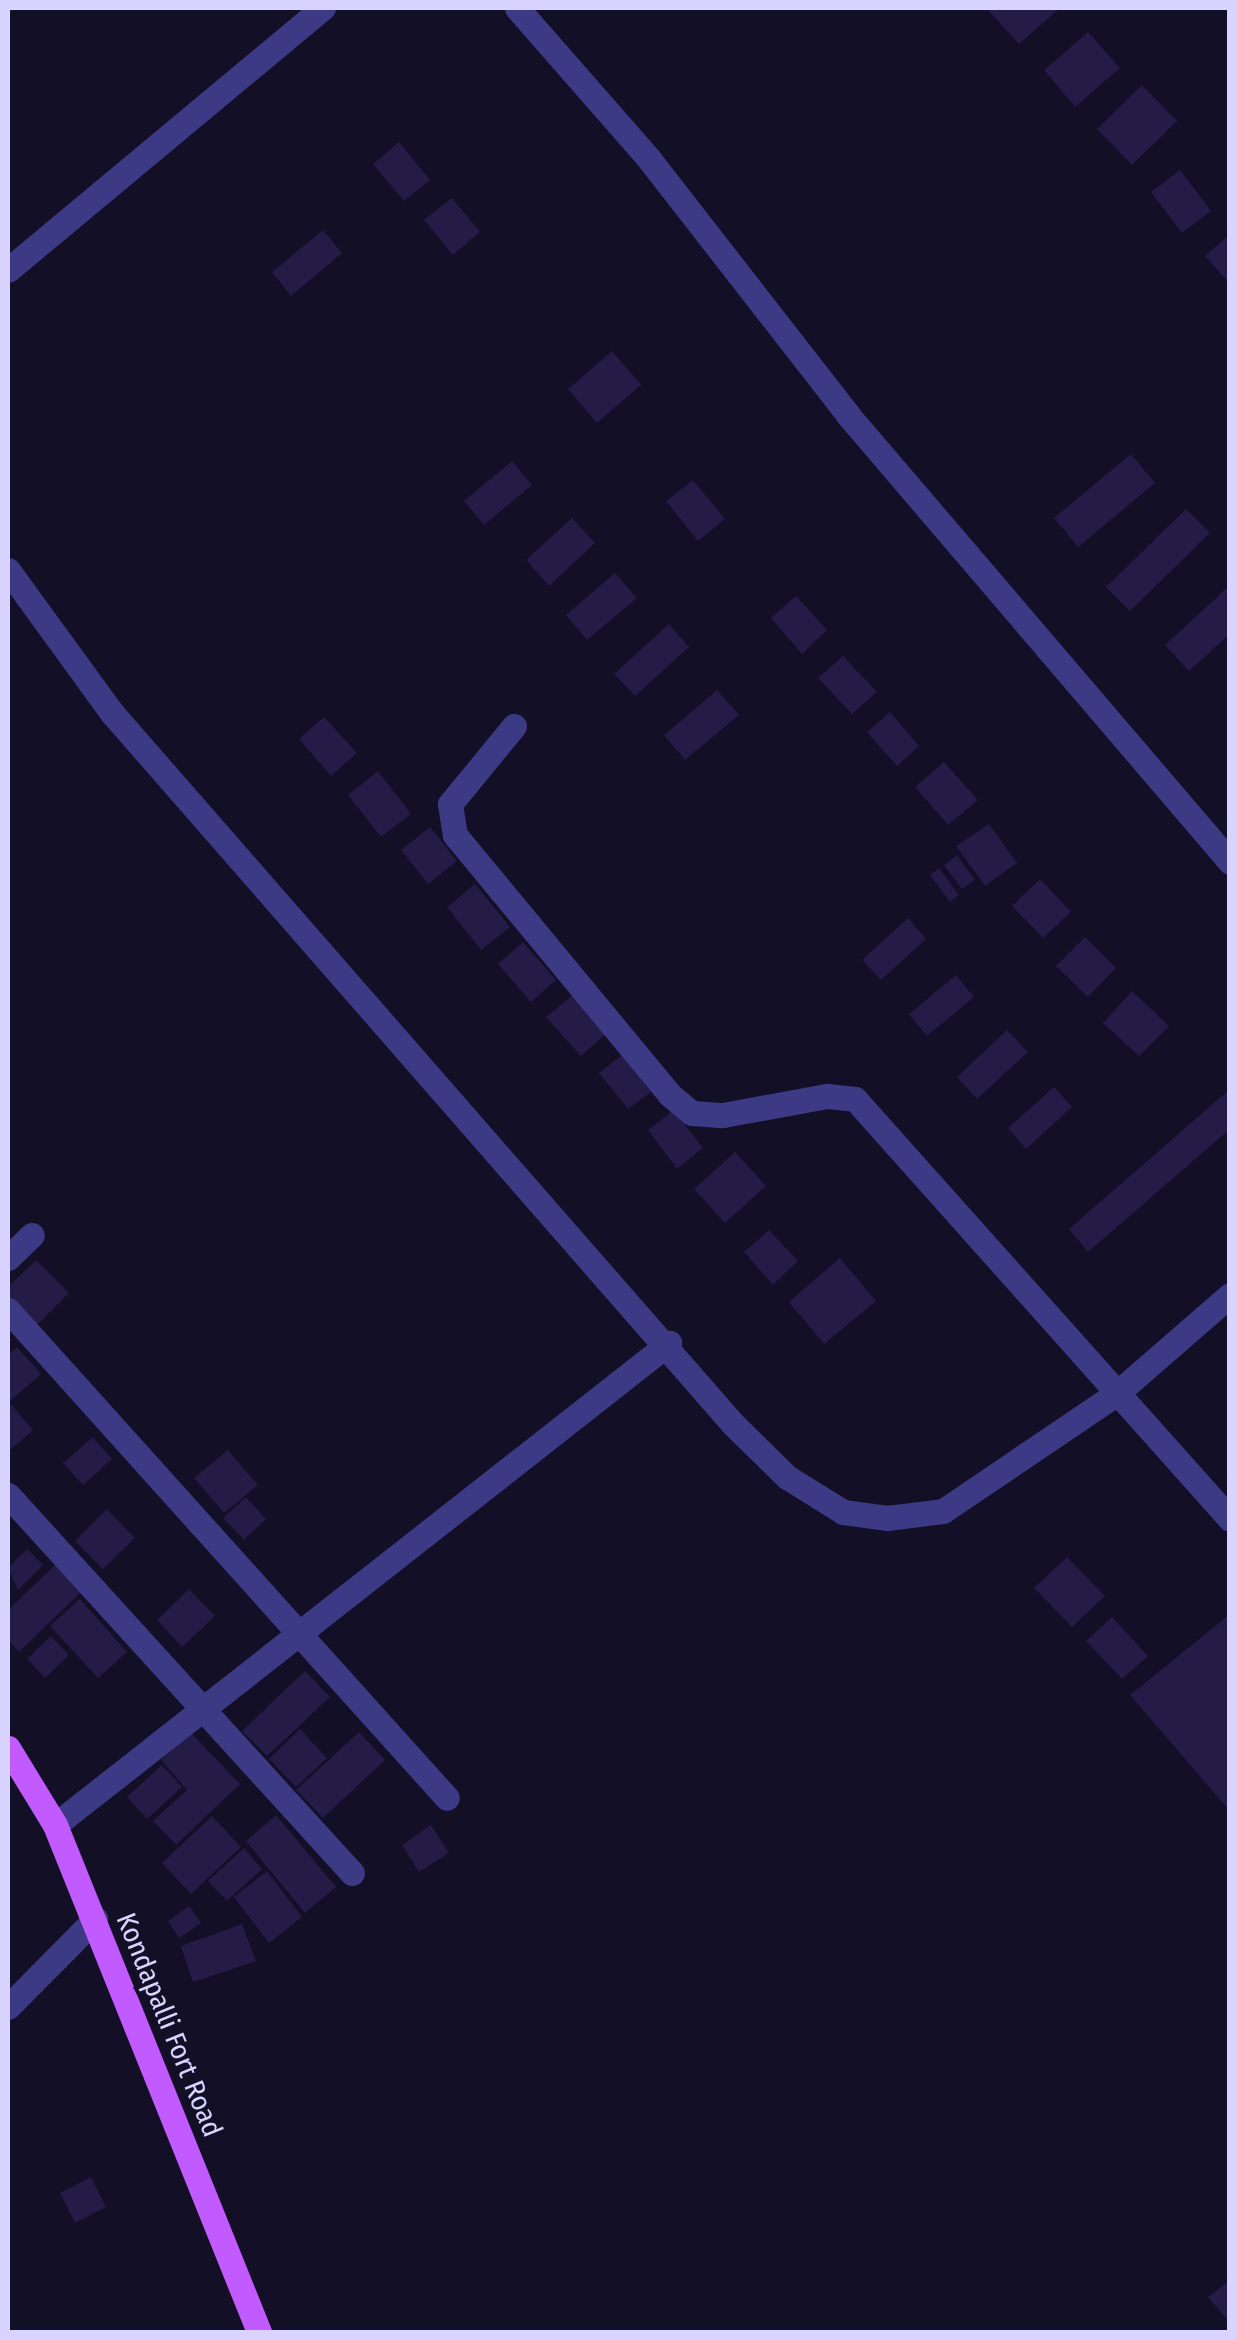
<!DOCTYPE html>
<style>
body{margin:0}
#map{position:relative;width:1237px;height:2340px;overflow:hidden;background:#130f26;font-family:"Fira Sans Condensed",sans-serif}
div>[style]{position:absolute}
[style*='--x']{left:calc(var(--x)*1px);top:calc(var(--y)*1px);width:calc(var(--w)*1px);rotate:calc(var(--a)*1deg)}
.building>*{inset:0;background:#241b47}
.minor>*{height:25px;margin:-12.5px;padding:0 12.5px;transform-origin:12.5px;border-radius:12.5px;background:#3d3a85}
.major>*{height:25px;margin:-12.5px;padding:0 12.5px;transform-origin:12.5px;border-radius:12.5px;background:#c25bff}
span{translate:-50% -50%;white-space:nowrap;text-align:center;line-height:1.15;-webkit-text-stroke:8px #130f26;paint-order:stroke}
.street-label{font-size:28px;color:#d9d4ff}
.frame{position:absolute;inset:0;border:10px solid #d9d4ff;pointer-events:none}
</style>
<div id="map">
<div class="building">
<i style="clip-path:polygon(986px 8px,1060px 8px,1019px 44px)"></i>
<i style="clip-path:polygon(1088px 32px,1120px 68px,1075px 107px,1044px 70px)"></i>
<i style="clip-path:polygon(1142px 85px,1177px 121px,1132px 165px,1097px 129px)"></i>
<i style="clip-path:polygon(399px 142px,430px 180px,404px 201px,373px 164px)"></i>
<i style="clip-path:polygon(1180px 170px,1211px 211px,1182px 233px,1151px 192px)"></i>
<i style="clip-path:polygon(452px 198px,480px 232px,453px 255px,424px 220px)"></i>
<i style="clip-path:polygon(323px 230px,342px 253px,291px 296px,272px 272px)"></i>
<i style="clip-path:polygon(1230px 234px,1230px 284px,1205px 256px)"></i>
<i style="clip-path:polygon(612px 351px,641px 385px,597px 423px,568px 389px)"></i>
<i style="clip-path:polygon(1131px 454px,1155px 483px,1078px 547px,1054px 518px)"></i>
<i style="clip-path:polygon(512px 461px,532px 485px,484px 525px,464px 501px)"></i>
<i style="clip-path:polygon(693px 480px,725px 519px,698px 541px,666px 501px)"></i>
<i style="clip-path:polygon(1186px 509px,1210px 533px,1130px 611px,1106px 587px)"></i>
<i style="clip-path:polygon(572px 518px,595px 543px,549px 586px,526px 560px)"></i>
<i style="clip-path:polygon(615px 573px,637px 598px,587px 640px,566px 615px)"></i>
<i style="clip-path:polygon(1230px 585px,1230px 634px,1189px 671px,1165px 645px)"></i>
<i style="clip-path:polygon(796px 596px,827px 630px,802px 654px,771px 618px)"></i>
<i style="clip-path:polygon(669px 624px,689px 647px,635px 696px,614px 674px)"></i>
<i style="clip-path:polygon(843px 656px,877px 692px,852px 714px,818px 678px)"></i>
<i style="clip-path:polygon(717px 690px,739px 715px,685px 760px,664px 735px)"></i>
<i style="clip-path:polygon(890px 712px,919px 746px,897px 766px,867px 732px)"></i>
<i style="clip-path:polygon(324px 717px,357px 753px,331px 776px,299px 739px)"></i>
<i style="clip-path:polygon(944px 762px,978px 800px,948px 825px,915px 787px)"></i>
<i style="clip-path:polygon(378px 771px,411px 814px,381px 837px,348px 795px)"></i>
<i style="clip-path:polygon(989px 824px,1017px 863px,985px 886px,956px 846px)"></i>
<i style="clip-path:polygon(430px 827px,457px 861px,428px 884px,401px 850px)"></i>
<i style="clip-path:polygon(957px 855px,975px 880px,962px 889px,944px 865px)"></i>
<i style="clip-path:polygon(939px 868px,959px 895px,950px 902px,930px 875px)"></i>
<i style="clip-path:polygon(1040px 879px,1071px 912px,1043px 938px,1012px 906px)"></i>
<i style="clip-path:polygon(475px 884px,510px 927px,481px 950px,447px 907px)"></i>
<i style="clip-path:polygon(908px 918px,926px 939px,881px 980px,862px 960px)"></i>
<i style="clip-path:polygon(1085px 937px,1116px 968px,1088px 997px,1056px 966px)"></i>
<i style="clip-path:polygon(523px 942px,556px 980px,531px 1002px,498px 964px)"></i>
<i style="clip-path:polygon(956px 975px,974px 997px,927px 1036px,909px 1014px)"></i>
<i style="clip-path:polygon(1132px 991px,1169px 1026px,1139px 1056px,1103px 1023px)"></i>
<i style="clip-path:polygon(574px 994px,608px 1032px,581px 1056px,546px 1017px)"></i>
<i style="clip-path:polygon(1007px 1030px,1028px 1052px,977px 1099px,957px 1077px)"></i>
<i style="clip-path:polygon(622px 1055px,651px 1092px,628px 1109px,599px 1073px)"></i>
<i style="clip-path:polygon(1054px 1087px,1072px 1107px,1026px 1149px,1008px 1128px)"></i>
<i style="clip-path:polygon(1230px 1089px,1230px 1129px,1088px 1252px,1069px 1229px)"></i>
<i style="clip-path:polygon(674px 1110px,703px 1148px,677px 1169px,648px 1130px)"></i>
<i style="clip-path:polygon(735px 1152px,766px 1186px,725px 1223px,694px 1189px)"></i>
<i style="clip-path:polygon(769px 1230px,798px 1261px,773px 1285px,744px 1252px)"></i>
<i style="clip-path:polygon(840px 1258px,876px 1301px,824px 1344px,789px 1302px)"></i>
<i style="clip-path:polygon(36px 1260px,69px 1293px,33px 1329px,8px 1303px,8px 1287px)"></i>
<i style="clip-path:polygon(17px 1347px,41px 1374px,9px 1402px,33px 1430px,8px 1452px,8px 1355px)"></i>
<i style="clip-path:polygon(93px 1437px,112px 1459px,83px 1485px,63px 1463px)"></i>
<i style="clip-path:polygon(228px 1450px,258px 1485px,224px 1513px,194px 1478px)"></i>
<i style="clip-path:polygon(246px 1497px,266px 1519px,244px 1540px,223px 1518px)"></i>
<i style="clip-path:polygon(107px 1509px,135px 1538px,103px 1569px,75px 1541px)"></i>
<i style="clip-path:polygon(27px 1549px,43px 1565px,18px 1590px,8px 1568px)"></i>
<i style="clip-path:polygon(1067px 1557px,1105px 1596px,1072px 1627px,1034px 1588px)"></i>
<i style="clip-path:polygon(56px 1564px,82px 1591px,19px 1652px,8px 1640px,8px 1610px)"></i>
<i style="clip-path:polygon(189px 1589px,215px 1616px,182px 1647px,157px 1620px)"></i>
<i style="clip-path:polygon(80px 1599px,127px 1652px,98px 1678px,50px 1626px)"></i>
<i style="clip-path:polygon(1230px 1614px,1230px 1811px,1130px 1695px)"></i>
<i style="clip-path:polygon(1112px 1617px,1148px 1656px,1122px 1679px,1086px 1641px)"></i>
<i style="clip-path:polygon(51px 1636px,69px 1655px,45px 1678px,27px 1659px)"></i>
<i style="clip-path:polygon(305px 1671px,330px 1697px,267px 1756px,242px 1731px)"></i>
<i style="clip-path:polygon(300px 1729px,327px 1758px,296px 1787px,269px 1759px)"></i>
<i style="clip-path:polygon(359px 1732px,385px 1760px,323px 1818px,296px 1790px)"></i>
<i style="clip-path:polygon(191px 1733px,240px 1784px,176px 1845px,153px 1821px,187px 1790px,161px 1760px)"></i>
<i style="clip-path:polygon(162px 1765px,182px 1787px,147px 1819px,127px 1797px)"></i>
<i style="clip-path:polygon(276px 1815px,336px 1887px,305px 1913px,246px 1841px)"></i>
<i style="clip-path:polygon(212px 1816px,241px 1847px,191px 1894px,162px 1863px)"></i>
<i style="clip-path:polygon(431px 1825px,449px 1853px,419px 1872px,402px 1845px)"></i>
<i style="clip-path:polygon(244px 1848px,262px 1869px,227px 1901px,208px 1881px)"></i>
<i style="clip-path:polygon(267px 1871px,302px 1917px,269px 1943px,234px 1897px)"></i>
<i style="clip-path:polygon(189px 1906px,201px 1923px,179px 1938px,168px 1921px)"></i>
<i style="clip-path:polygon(242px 1924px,256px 1961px,193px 1982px,181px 1946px)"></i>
<i style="clip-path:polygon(91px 2177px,106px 2207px,75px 2223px,60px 2193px)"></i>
<i style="clip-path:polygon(1230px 2280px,1230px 2323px,1208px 2297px)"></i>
</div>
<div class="minor">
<i style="--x:517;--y:8;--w:201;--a:48.8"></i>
<i style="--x:649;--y:159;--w:324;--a:52.1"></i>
<i style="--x:848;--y:415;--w:588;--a:49.48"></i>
<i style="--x:8;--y:270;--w:410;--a:-39.8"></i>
<i style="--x:8;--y:570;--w:177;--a:54"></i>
<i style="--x:112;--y:713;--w:944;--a:48.87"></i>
<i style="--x:733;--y:1424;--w:76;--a:44.5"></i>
<i style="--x:787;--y:1477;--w:66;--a:32"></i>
<i style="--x:843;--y:1512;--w:44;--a:7.8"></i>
<i style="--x:887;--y:1518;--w:56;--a:-7.1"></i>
<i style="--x:943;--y:1511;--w:209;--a:-34.1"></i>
<i style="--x:1116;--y:1394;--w:151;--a:-41"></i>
<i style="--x:514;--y:726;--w:101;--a:129.4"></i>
<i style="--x:450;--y:804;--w:31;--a:81"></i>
<i style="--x:455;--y:835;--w:336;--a:50.4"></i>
<i style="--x:669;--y:1094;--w:30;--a:40"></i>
<i style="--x:692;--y:1113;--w:31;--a:4"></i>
<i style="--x:723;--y:1115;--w:106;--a:-10.4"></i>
<i style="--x:827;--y:1096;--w:28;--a:6"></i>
<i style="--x:855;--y:1099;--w:563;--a:48.24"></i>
<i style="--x:8;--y:1258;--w:33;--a:-44"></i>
<i style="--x:8;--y:1310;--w:656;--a:48.03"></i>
<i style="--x:8;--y:1495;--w:511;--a:47.7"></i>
<i style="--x:55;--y:1825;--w:781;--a:-38.13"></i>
<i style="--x:8;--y:2007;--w:124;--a:-45.3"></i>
</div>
<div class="major">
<i style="--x:8;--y:1748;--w:90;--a:58.6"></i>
<i style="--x:55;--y:1825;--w:547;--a:68.08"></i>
</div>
<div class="street-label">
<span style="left:169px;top:2025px;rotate:68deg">Kondapalli Fort Road</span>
</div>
<div class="frame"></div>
</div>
